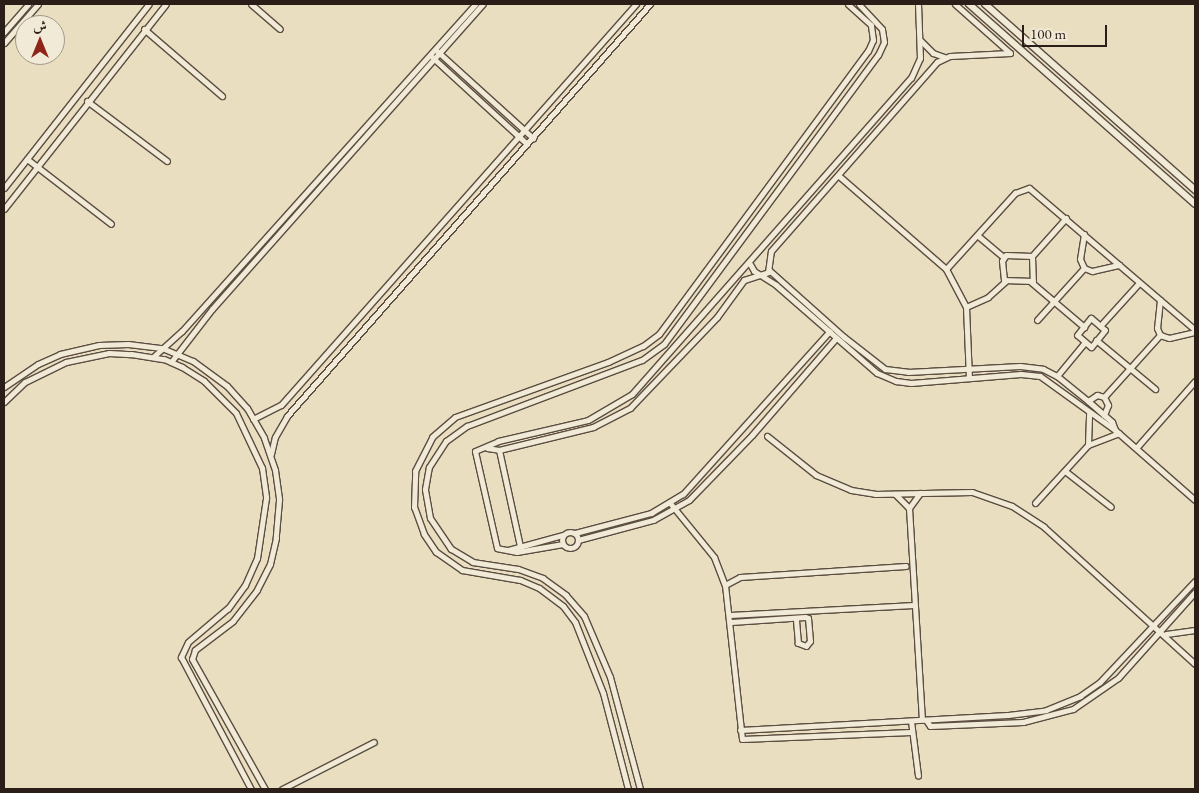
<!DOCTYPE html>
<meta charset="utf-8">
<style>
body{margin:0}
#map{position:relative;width:1199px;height:793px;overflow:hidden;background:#eadec0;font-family:"EB Garamond",Amiri,serif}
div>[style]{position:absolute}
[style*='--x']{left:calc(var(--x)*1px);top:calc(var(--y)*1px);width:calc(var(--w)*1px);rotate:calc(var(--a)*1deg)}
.roads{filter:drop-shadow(1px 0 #5b4d41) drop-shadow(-1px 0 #5b4d41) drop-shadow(0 1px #5b4d41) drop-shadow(0 -1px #5b4d41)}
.minor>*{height:5px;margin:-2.5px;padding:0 2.5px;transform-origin:2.5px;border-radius:2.5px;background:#f1ead6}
.minor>.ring{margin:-2.5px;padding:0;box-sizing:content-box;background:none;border:5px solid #f1ead6;border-radius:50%}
.tertiary>*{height:6px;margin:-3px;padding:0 3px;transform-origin:3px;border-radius:3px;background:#f1ead6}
span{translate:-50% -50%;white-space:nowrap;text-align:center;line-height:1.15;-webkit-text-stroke:4px #f1ead6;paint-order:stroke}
.frame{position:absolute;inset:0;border:5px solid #2b1d17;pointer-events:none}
.north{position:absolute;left:15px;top:15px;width:50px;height:50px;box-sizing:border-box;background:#f1ead6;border:1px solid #a2988a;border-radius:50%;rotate:0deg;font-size:14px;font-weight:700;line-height:20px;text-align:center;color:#2b1d17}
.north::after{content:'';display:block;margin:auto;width:18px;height:22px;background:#8f2418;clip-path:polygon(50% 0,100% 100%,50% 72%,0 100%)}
.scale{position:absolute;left:1022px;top:25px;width:85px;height:22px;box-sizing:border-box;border:2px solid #2b1d17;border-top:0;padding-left:6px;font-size:15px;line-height:18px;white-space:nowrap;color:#2b1d17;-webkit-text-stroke:4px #f1ead6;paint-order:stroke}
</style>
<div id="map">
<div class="roads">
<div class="minor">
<i style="--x:251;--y:4;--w:38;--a:41"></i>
<i style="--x:144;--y:29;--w:103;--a:40.7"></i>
<i style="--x:4;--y:32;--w:37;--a:-49"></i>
<i style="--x:921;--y:41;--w:17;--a:45"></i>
<i style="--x:933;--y:53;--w:12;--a:20"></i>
<i style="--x:4;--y:43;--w:52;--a:-48.9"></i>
<i style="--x:437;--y:51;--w:130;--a:42.2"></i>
<i style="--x:432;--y:57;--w:129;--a:42.5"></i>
<i style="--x:87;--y:101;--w:100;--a:36.9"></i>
<i style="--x:27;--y:159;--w:106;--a:37.7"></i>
<i style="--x:839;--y:176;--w:142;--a:41"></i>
<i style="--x:946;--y:269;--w:43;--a:62.2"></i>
<i style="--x:966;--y:307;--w:71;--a:87.6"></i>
<i style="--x:4;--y:188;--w:234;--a:-51.8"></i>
<i style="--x:4;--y:209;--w:261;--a:-51.7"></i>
<i style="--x:1084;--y:234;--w:25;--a:99"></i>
<i style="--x:1080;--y:259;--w:10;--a:66"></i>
<i style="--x:1084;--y:268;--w:9;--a:21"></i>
<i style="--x:1092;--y:271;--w:28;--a:-13"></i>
<i style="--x:977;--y:235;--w:34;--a:40"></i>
<i style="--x:1006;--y:255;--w:26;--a:2"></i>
<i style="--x:1032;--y:256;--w:25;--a:88"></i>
<i style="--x:1033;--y:281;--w:29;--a:-178"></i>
<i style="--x:1004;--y:280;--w:19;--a:-96"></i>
<i style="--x:1002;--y:261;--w:7;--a:-56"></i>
<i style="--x:1032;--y:256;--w:51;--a:-48.2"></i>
<i style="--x:750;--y:264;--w:8;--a:60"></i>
<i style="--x:754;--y:271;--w:26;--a:32"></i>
<i style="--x:776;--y:285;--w:134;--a:41.1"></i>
<i style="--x:877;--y:373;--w:21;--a:23"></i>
<i style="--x:896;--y:381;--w:15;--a:8"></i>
<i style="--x:911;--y:383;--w:110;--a:-4.7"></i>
<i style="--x:1021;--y:374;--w:19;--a:6"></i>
<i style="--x:1040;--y:376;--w:92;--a:35.8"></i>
<i style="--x:1115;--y:430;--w:106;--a:41.2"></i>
<i style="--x:946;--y:269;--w:103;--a:-47.8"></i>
<i style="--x:1015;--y:193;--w:15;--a:-20"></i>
<i style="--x:1029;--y:188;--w:218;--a:40.5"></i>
<i style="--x:769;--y:270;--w:101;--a:41.8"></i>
<i style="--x:844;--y:337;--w:52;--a:38"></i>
<i style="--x:885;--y:369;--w:23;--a:7"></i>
<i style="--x:908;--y:372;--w:112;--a:-3.1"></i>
<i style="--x:1020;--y:366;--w:23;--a:7"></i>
<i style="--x:1043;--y:369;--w:16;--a:27"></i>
<i style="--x:1057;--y:376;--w:40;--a:39"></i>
<i style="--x:1088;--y:401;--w:32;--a:41"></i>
<i style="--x:1112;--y:422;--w:9;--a:69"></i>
<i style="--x:1031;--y:282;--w:70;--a:40.3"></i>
<i style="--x:1160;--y:300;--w:28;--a:96"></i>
<i style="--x:1157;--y:328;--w:8;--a:67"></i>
<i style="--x:1160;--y:335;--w:9;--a:18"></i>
<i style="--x:1169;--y:338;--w:27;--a:-13"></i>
<i style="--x:966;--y:307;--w:24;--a:-24"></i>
<i style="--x:988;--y:297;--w:24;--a:-42"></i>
<i style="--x:1091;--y:318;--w:18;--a:41"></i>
<i style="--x:1105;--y:330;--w:22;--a:129"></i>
<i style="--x:1091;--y:347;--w:18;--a:-139"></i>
<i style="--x:1077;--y:335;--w:22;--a:-51"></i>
<i style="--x:1037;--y:320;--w:70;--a:-47.9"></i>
<i style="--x:1100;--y:326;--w:58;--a:-47.8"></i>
<i style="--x:1096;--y:340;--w:77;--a:39.7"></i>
<i style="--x:153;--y:357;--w:39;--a:-42"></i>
<i style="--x:182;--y:331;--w:439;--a:-48.1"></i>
<i style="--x:171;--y:362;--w:67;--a:-52.3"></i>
<i style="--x:212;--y:309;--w:408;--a:-48.4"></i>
<i style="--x:1057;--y:376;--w:44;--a:-50.5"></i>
<i style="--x:4;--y:387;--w:41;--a:-34.1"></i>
<i style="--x:38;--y:364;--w:24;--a:-24"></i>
<i style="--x:60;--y:354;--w:40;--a:-13"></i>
<i style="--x:99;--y:345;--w:29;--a:-2"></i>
<i style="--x:128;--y:344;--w:34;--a:7"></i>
<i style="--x:162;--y:348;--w:34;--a:23"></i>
<i style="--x:193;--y:361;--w:42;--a:36.3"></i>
<i style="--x:227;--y:386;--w:30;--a:48"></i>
<i style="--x:247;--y:408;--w:34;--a:60"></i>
<i style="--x:264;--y:438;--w:34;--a:71"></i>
<i style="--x:275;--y:470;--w:30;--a:82"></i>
<i style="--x:279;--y:500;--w:38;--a:95"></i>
<i style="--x:276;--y:538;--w:27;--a:103"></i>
<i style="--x:270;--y:564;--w:29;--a:117"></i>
<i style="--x:257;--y:590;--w:39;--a:128"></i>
<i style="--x:233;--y:621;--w:48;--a:142.7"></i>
<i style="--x:195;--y:650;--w:9;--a:108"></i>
<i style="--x:192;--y:659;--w:149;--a:60.7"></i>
<i style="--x:1104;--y:397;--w:84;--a:-47.9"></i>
<i style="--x:1088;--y:401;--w:11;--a:-34"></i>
<i style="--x:1097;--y:395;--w:7;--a:16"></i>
<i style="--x:1104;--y:397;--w:9;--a:63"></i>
<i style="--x:1108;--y:405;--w:11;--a:112"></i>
<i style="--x:4;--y:402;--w:29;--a:-44"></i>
<i style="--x:25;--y:382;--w:46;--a:-26"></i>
<i style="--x:66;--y:362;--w:44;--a:-11.8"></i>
<i style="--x:109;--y:353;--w:22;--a:3"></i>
<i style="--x:131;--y:354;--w:33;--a:9"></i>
<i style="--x:164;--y:359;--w:20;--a:24"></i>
<i style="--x:182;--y:367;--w:26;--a:32"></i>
<i style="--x:204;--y:381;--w:45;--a:45"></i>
<i style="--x:236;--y:413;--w:61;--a:64.7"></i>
<i style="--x:262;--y:468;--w:30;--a:82"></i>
<i style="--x:266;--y:498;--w:61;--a:98.5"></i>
<i style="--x:257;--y:558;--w:30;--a:114"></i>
<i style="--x:245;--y:585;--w:29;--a:126"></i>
<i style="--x:228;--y:608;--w:52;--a:139.6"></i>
<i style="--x:188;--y:642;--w:17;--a:115"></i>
<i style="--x:181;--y:657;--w:149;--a:62.1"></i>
<i style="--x:253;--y:419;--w:31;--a:-27"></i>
<i style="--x:281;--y:405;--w:536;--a:-48.48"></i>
<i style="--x:767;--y:436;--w:63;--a:38.5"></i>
<i style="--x:816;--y:475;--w:38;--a:23"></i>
<i style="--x:851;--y:490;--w:24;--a:9"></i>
<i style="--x:875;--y:494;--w:97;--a:-1.2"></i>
<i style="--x:972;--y:492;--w:42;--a:19.3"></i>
<i style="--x:1012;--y:506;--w:38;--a:33"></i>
<i style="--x:1044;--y:527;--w:204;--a:42.2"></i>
<i style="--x:1088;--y:445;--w:32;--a:-88"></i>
<i style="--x:1137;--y:447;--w:88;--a:-48.7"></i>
<i style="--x:487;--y:448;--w:12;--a:9"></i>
<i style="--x:499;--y:450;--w:97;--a:-13.7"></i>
<i style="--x:593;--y:427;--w:42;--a:-27.2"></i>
<i style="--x:630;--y:408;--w:126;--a:-46.3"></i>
<i style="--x:717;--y:317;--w:46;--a:-53.9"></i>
<i style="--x:744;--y:280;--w:25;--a:-18"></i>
<i style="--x:768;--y:272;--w:21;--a:-82"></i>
<i style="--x:771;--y:251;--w:252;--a:-48.7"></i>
<i style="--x:937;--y:62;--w:14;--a:-25"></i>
<i style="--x:950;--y:56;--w:60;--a:-2.9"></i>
<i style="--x:1010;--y:53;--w:74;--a:-138.3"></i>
<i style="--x:499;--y:450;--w:98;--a:77.7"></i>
<i style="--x:271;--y:454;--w:17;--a:-77"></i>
<i style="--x:275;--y:437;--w:24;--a:-60"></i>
<i style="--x:287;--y:416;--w:549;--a:-48.62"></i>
<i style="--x:1065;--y:471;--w:58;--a:38"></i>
<i style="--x:920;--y:493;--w:19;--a:126"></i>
<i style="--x:909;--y:508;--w:212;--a:86.5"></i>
<i style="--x:895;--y:494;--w:20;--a:45"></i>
<i style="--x:670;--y:503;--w:70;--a:50.8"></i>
<i style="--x:714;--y:557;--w:30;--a:69"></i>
<i style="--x:725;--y:585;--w:155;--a:83.7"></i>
<i style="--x:742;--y:739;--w:169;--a:-2.4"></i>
<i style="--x:1035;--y:503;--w:79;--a:-47.6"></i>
<i style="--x:1088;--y:445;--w:33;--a:-21"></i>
<i class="ring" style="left:562px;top:532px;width:11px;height:11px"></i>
<i style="--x:575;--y:533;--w:79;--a:-14.7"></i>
<i style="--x:651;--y:513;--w:37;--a:-31"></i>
<i style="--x:683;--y:494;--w:219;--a:-48"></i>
<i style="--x:578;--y:540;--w:78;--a:-14.9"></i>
<i style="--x:653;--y:520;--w:41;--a:-29.1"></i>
<i style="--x:689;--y:500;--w:91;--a:-45.9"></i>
<i style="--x:752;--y:435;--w:128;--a:-49.1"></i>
<i style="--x:563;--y:544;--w:47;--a:170.1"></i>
<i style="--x:517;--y:552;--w:20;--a:-169"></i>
<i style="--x:497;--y:548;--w:99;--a:-102.8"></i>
<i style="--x:475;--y:451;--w:25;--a:-23"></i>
<i style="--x:498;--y:441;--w:92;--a:-13.1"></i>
<i style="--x:588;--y:420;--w:51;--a:-30.6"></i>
<i style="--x:632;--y:394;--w:422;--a:-48.6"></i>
<i style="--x:911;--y:78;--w:22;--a:-66"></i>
<i style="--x:920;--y:58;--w:54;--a:-92.1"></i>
<i style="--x:508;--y:550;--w:57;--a:-15.3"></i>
<i style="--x:725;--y:585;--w:17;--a:-28"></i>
<i style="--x:740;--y:577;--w:166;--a:-3.8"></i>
<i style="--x:730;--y:615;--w:184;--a:-3.1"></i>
<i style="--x:731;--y:622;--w:74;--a:-3.9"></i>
<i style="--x:805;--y:617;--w:3;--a:18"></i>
<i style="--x:808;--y:618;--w:23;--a:85"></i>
<i style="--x:810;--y:641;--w:6;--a:129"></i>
<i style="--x:806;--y:646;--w:9;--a:-159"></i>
<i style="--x:798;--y:643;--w:25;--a:-95"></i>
<i style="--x:1166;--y:634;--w:29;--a:-8"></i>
<i style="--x:926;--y:720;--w:7;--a:56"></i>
<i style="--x:930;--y:726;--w:93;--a:-2.5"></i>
<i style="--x:1023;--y:722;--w:52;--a:-14.6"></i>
<i style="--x:1073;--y:709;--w:55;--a:-34.6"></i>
<i style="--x:1118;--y:678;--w:115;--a:-48.2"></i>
<i style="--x:911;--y:721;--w:55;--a:82.7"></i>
<i style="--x:740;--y:730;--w:268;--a:-3.2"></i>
<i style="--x:1008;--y:715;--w:38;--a:-7"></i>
<i style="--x:1046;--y:710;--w:37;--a:-22"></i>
<i style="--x:1080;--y:696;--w:24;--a:-35"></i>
<i style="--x:1100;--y:682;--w:139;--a:-46.8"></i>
<i style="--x:282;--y:789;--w:103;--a:-27.1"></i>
<i style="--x:628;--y:789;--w:99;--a:-104.6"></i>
<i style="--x:603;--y:693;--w:76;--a:-111.5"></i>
<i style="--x:575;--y:622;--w:20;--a:-127"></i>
<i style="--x:563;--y:606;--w:30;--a:-143"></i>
<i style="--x:539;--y:588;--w:21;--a:-157"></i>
<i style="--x:520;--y:580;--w:59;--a:-170.2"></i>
<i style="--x:462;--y:570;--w:32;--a:-145"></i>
<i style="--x:436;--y:552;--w:22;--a:-124"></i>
<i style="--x:424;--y:534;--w:29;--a:-110"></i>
<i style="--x:414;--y:507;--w:36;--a:-88"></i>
<i style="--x:415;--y:471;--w:38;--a:-63"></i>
<i style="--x:432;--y:437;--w:30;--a:-41"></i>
<i style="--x:455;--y:417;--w:163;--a:-19.8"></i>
<i style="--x:608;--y:362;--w:38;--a:-25"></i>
<i style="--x:643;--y:346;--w:20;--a:-37"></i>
<i style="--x:659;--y:334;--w:352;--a:-53.6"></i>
<i style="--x:868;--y:51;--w:12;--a:-66"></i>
<i style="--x:873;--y:40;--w:15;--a:-98"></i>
<i style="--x:871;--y:25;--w:31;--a:-138"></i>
<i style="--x:640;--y:789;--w:116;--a:-105"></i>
<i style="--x:610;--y:677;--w:66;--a:-113.1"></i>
<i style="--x:584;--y:616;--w:28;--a:-131"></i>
<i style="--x:566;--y:595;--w:29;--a:-144"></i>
<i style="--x:543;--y:578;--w:27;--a:-160"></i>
<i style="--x:518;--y:569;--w:46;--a:-171.2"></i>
<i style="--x:473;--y:562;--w:26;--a:-149"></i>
<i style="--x:451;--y:549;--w:37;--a:-124"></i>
<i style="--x:430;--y:518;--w:29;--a:-100"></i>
<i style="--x:425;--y:489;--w:22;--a:-80"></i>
<i style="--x:429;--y:467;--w:31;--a:-57"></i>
<i style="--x:446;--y:441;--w:26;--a:-36"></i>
<i style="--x:467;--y:426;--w:187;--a:-20.7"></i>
<i style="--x:642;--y:360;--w:27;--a:-36"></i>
<i style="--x:664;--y:344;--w:360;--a:-53.5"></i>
<i style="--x:878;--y:55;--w:14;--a:-65"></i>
<i style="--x:884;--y:42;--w:13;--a:-99"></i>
<i style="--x:882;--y:29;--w:34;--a:-133"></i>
</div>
<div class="tertiary">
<i style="--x:969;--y:4;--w:302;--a:41.5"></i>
<i style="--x:985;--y:4;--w:281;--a:41.5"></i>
</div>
</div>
<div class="frame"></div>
<div class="north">ش</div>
<div class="scale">100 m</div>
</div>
